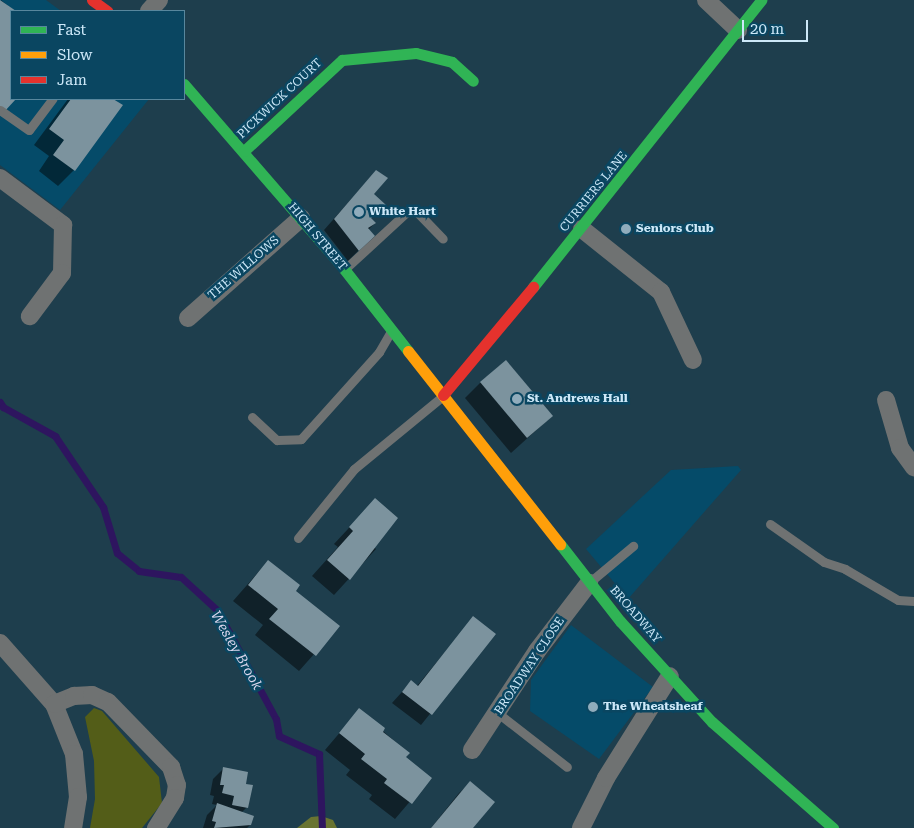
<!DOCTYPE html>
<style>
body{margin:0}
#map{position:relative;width:914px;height:828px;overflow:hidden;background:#1e3e4d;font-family:"Roboto Serif",serif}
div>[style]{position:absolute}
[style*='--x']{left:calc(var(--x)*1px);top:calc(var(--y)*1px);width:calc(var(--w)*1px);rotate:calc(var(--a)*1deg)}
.built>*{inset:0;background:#054b69}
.green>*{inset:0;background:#535d18}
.forest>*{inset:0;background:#697431}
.shadow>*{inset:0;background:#0007}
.stream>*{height:7px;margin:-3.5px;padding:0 3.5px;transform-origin:3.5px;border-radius:3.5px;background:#2e155f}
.building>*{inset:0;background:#7c939e}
.lane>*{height:9px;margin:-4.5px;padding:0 4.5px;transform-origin:4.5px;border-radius:4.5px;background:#6f7272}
.street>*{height:18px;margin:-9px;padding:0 9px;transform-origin:9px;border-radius:9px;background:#6f7272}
.fast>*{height:11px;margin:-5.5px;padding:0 5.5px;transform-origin:5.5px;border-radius:5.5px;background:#30b455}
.slow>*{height:11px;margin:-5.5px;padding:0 5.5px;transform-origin:5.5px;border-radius:5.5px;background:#ff9f0a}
.jam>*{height:11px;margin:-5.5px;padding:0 5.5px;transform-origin:5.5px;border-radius:5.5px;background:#e5322d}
.dots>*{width:14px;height:14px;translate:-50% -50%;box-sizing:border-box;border:2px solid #0a4661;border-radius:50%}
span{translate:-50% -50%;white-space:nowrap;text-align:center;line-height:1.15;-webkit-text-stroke:5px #0a4661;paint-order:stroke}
.street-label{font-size:12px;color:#cde8f8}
.poi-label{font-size:12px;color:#cde8f8;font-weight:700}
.left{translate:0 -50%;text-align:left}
.water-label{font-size:14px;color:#dbd7ee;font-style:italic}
.legend{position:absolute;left:10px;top:10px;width:175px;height:90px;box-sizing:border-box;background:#0a4661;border:1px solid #58879d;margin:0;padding:6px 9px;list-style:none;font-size:15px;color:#cde8f8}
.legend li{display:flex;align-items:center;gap:10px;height:25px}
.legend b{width:25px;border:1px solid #58879d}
.scale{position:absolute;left:742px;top:20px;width:66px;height:22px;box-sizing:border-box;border:2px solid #cde8f8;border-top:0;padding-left:6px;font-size:15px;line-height:18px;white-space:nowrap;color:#cde8f8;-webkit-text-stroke:4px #0a4661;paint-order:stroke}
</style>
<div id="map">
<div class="built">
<i style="clip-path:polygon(0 0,46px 0,61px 11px,11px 11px,11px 99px,149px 99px,60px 210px,0 165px)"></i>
<i style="clip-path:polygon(738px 466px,741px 470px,628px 599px,586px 549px,671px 470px)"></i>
<i style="clip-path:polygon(571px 625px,653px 687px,599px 759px,530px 711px,531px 680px)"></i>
</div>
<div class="green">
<i style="clip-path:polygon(94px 708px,102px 711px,159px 777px,162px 803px,142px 828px,90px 828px,95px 799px,94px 761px,85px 717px)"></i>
</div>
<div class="forest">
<i style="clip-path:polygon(321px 816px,333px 820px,337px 828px,297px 828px,311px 817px)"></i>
</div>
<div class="shadow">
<i style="clip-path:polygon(1px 0,14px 11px,11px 11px,11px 99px,14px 99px,0 114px)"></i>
<i style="clip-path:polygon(68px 99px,111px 99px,121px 106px,74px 170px,58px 186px,39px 171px,49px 156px,34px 145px)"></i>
<i style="clip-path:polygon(376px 171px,370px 219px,375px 223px,368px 230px,373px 236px,348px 261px,324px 230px)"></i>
<i style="clip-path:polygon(481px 382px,552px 416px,511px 453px,465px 398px)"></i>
<i style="clip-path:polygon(375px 500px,373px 546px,376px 549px,334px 595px,312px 576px,338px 547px,334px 544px)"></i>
<i style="clip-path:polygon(268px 561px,294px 591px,338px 627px,299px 671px,255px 635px,263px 625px,233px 601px)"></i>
<i style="clip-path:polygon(473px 618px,494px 634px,421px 725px,392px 703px,411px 682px,417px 686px)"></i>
<i style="clip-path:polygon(359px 710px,408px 753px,404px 758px,430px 778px,395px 819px,369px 799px,372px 795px,346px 775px,350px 770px,325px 750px)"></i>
<i style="clip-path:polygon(224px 768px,245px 785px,247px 807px,241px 813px,250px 825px,247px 828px,203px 828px,207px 815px,217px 805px,212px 804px,214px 796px,210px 795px,213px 779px)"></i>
<i style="clip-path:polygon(470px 783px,471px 828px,431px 828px,459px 793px)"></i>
</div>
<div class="stream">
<i style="--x:0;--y:402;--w:6;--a:59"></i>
<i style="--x:3;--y:407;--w:60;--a:29.1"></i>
<i style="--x:55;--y:436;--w:86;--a:55.9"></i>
<i style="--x:103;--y:507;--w:48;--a:73.1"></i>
<i style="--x:117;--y:553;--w:28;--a:39"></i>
<i style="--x:139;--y:571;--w:42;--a:8.1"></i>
<i style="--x:181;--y:577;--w:49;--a:42.5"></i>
<i style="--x:217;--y:610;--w:124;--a:61.6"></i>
<i style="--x:276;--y:719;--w:17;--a:80"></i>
<i style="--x:279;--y:736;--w:44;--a:24.2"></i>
<i style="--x:319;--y:754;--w:74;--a:87.7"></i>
</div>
<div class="building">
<i style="clip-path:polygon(0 0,16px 11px,11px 11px,11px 99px,16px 99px,4px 112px,0 109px)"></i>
<i style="clip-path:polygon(71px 99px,113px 99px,123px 105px,75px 171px,53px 155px,64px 140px,49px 129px)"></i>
<i style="clip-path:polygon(376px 170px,388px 178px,374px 194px,386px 205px,371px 218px,376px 223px,368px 228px,375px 236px,359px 251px,334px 219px)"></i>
<i style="clip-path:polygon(506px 360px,553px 416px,527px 438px,480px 382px)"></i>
<i style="clip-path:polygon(375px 498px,398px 518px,350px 580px,327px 560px,353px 531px,349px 527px)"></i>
<i style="clip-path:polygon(268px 560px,300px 585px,296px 591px,340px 626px,316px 656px,269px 619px,278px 609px,248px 585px)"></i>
<i style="clip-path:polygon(473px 616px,496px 634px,432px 715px,402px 692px,411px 680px,418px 686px)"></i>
<i style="clip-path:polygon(359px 708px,385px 728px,383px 732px,410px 753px,406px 757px,432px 778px,412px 804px,384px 783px,387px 779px,361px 759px,365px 754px,339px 733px)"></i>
<i style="clip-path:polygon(223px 767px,248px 772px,246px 784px,253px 785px,248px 808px,232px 805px,234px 796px,222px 793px,224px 785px,220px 785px)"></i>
<i style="clip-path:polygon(470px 781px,495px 802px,473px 828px,431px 828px)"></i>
<i style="clip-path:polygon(217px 803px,254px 816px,251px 825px,214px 828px,216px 822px,212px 821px)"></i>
</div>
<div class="lane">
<i style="--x:0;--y:110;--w:35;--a:35"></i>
<i style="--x:29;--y:130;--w:39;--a:-53"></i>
<i style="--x:346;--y:268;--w:86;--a:-42.6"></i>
<i style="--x:409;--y:210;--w:8;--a:14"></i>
<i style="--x:417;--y:212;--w:37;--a:46"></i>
<i style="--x:252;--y:417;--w:34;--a:43"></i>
<i style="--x:277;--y:440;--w:24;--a:-2"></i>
<i style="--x:301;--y:439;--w:117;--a:-48.1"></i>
<i style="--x:379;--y:352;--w:22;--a:-60"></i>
<i style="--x:770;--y:524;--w:66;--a:35.1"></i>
<i style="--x:824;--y:562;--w:22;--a:18"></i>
<i style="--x:845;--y:569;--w:61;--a:30.3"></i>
<i style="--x:898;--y:600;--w:16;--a:4"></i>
<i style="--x:298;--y:538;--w:89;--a:-50.9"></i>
<i style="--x:354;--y:469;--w:115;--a:-39.4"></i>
<i style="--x:591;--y:581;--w:55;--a:-39.8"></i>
<i style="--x:499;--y:714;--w:86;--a:37.9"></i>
</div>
<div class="street">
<i style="--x:706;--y:0;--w:44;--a:43.2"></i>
<i style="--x:149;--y:11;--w:15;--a:-48"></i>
<i style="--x:0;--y:178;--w:79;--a:36.7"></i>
<i style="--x:63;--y:225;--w:48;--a:91.2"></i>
<i style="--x:62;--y:273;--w:54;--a:126.7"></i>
<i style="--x:582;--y:229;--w:101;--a:38.6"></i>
<i style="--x:661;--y:292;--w:75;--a:64.8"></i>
<i style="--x:188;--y:318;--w:151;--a:-41.5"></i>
<i style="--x:886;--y:400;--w:50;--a:73.7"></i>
<i style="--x:900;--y:448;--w:24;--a:54"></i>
<i style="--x:0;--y:643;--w:81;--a:48.5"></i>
<i style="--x:54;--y:704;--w:54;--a:68.2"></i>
<i style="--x:74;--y:754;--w:43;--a:84.7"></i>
<i style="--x:78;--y:797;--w:31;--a:99"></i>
<i style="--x:54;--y:704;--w:22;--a:-22"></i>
<i style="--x:74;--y:696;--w:18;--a:-3"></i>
<i style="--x:92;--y:695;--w:17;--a:24"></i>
<i style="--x:108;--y:702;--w:91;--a:45.9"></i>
<i style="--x:171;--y:767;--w:19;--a:72"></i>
<i style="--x:177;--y:785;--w:13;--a:99"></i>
<i style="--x:175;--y:798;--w:36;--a:122"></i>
<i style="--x:472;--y:750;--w:118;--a:-56.7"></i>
<i style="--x:537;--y:651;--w:86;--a:-52.6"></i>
<i style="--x:581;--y:828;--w:56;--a:-63.4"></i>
<i style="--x:606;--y:778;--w:120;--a:-57.9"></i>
</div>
<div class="fast">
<i style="--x:184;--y:84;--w:245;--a:49.1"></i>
<i style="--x:344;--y:269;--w:104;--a:52"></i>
<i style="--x:244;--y:151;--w:134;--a:-42.9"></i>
<i style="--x:342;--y:60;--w:74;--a:-5.4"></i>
<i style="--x:416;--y:53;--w:37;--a:14"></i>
<i style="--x:452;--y:62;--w:28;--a:42"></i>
<i style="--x:533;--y:287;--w:367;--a:-51.5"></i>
<i style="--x:560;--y:544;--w:98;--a:52.1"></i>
<i style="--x:620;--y:621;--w:137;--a:47.7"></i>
<i style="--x:712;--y:722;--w:161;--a:41.2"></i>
</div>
<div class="slow">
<i style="--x:408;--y:351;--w:246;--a:51.8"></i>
</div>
<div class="jam">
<i style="--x:92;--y:0;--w:19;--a:36"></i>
<i style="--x:443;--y:395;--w:141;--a:-50.2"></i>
</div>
<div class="dots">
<i style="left:359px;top:212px;background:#90acbc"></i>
<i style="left:626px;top:229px;background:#90acbc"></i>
<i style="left:517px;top:399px;background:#90acbc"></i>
<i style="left:593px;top:707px;background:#90acbc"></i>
</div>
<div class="street-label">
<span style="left:280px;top:99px;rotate:-43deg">PICKWICK COURT</span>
<span style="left:594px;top:192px;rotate:-51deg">CURRIERS LANE</span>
<span style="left:317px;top:237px;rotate:50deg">HIGH STREET</span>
<span style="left:244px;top:268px;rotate:-41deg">THE WILLOWS</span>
<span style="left:635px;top:615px;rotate:49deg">BROADWAY</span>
<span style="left:530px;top:666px;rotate:-56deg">BROADWAY CLOSE</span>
</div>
<div class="poi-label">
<span class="left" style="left:369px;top:212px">White Hart</span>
<span class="left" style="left:636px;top:229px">Seniors Club</span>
<span class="left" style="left:527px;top:399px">St. Andrews Hall</span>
<span class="left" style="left:603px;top:707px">The Wheatsheaf</span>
</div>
<div class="water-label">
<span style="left:237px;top:650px;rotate:60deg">Wesley Brook</span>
</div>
<ul class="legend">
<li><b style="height:6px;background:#30b455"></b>Fast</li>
<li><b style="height:6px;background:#ff9f0a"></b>Slow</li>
<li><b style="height:6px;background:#e5322d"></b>Jam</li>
</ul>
<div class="scale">20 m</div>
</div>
